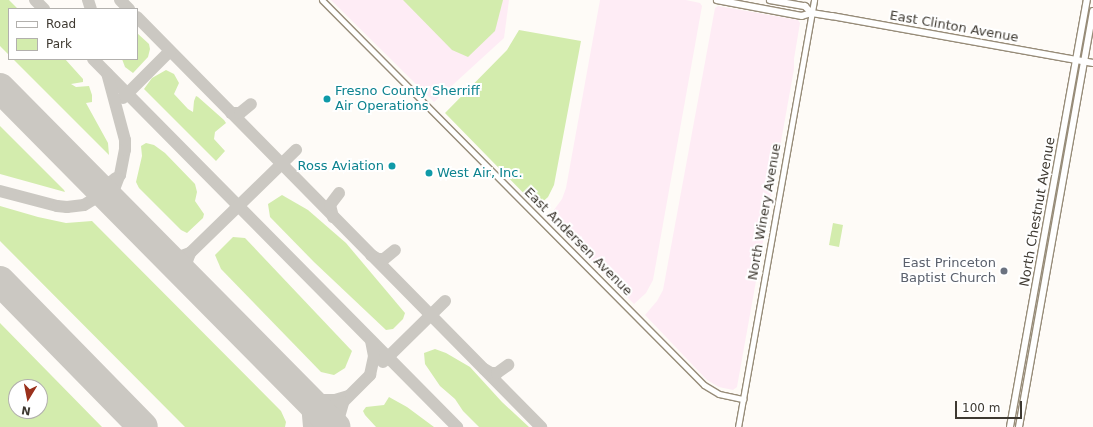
<!DOCTYPE html>
<style>
body{margin:0}
#map{position:relative;width:1093px;height:427px;overflow:hidden;background:#fefbf7;font-family:"DejaVu Sans",sans-serif}
div>[style]{position:absolute}
[style*='--x']{left:calc(var(--x)*1px);top:calc(var(--y)*1px);width:calc(var(--w)*1px);rotate:calc(var(--a)*1deg)}
.industrial>*{inset:0;background:#feecf5}
.green>*{inset:0;background:#d3ecad}
.taxiway>*{height:12px;margin:-6px;padding:0 6px;transform-origin:6px;border-radius:6px;background:#cbc8c2}
.runway>*{height:30px;margin:-15px;padding:0 15px;transform-origin:15px;border-radius:15px;background:#cbc8c2}
.roads{filter:drop-shadow(1px 0 #978c79) drop-shadow(-1px 0 #978c79) drop-shadow(0 1px #978c79) drop-shadow(0 -1px #978c79)}
.tertiary>*{height:5px;margin:-2.5px;padding:0 2.5px;transform-origin:2.5px;border-radius:2.5px;background:#fff}
.secondary>*{height:5.5px;margin:-2.75px;padding:0 2.75px;transform-origin:2.75px;border-radius:2.75px;background:#fff}
.dots>*{width:11px;height:11px;translate:-50% -50%;box-sizing:border-box;border:2px solid #fff;border-radius:50%}
span{translate:-50% -50%;white-space:nowrap;text-align:center;line-height:1.15;-webkit-text-stroke:4px #fff;paint-order:stroke}
.street-label{font-size:13px;color:#3e3931}
.culture-label{font-size:13px;color:#0d838f}
.left{translate:0 -50%;text-align:left}
.right{translate:-100% -50%;text-align:right}
.worship-label{font-size:13px;color:#5b616d}
.legend{position:absolute;left:8px;top:8px;width:130px;height:52px;box-sizing:border-box;background:#fff;border:1px solid #b2b0ad;margin:0;padding:5px 7px;list-style:none;font-size:12px;color:#3e3931}
.legend li{display:flex;align-items:center;gap:8px;height:20px}
.legend b{width:20px;border:1px solid #b2b0ad}
.north{position:absolute;left:8px;top:379px;width:40px;height:40px;box-sizing:border-box;background:#fff;border:1px solid #b2b0ad;border-radius:50%;rotate:190deg;font-size:11px;font-weight:700;line-height:16px;text-align:center;color:#3e3931}
.north::after{content:'';display:block;margin:auto;width:14px;height:18px;background:#9a311c;clip-path:polygon(50% 0,100% 100%,50% 72%,0 100%)}
.scale{position:absolute;left:955px;top:401px;width:67px;height:18px;box-sizing:border-box;border:2px solid #3e3931;border-top:0;padding-left:5px;font-size:12px;line-height:14px;white-space:nowrap;color:#3e3931;-webkit-text-stroke:3px #fff;paint-order:stroke}
</style>
<div id="map">
<div class="industrial">
<i style="clip-path:polygon(331px 0,509px 0,504px 38px,434px 102px)"></i>
<i style="clip-path:polygon(600px 0,686px 0,700px 3px,702px 6px,653px 280px,646px 293px,634px 304px,548px 218px,562px 199px,566px 188px)"></i>
<i style="clip-path:polygon(718px 6px,798px 20px,800px 23px,794px 59px,794px 69px,737px 387px,733px 390px,719px 387px,707px 380px,645px 315px,657px 301px,663px 290px,715px 8px)"></i>
</div>
<div class="green">
<i style="clip-path:polygon(0 0,9px 0,18px 9px,9px 9px,9px 55px,0 46px)"></i>
<i style="clip-path:polygon(403px 0,503px 0,495px 31px,468px 57px,452px 50px)"></i>
<i style="clip-path:polygon(519px 30px,581px 41px,554px 185px,548px 197px,537px 207px,445px 113px,507px 50px)"></i>
<i style="clip-path:polygon(137px 33px,149px 44px,150px 49px,148px 57px,133px 73px,125px 67px,122px 59px,137px 59px)"></i>
<i style="clip-path:polygon(13px 59px,65px 59px,83px 79px,83px 82px,71px 84px,76px 87px,89px 86px,92px 95px,92px 102px,86px 103px,108px 143px,109px 155px)"></i>
<i style="clip-path:polygon(166px 70px,174px 74px,179px 83px,174px 94px,188px 109px,193px 112px,194px 101px,196px 96px,198px 97px,224px 120px,226px 123px,215px 132px,214px 139px,225px 151px,216px 161px,144px 89px,152px 78px)"></i>
<i style="clip-path:polygon(0 126px,64px 190px,65px 192px,0 174px)"></i>
<i style="clip-path:polygon(146px 143px,154px 145px,165px 153px,195px 184px,197px 192px,195px 201px,204px 214px,203px 218px,187px 233px,181px 230px,139px 188px,136px 182px,142px 156px,141px 146px)"></i>
<i style="clip-path:polygon(282px 195px,308px 210px,346px 243px,405px 313px,403px 319px,393px 329px,386px 330px,314px 262px,270px 217px,268px 204px)"></i>
<i style="clip-path:polygon(0 206px,38px 217px,66px 223px,92px 221px,281px 411px,286px 422px,285px 427px,185px 427px,0 241px)"></i>
<i style="clip-path:polygon(833px 223px,843px 225px,839px 247px,829px 245px)"></i>
<i style="clip-path:polygon(233px 237px,245px 238px,352px 351px,345px 368px,334px 375px,321px 372px,221px 269px,215px 255px)"></i>
<i style="clip-path:polygon(evenodd,0 323px,102px 427px,0 427px,0 323px,16px 387px,40px 387px,40px 411px,16px 411px,16px 387px)"></i>
<i style="clip-path:polygon(435px 349px,446px 353px,470px 367px,502px 402px,529px 427px,479px 427px,463px 411px,455px 399px,440px 386px,425px 364px,424px 353px)"></i>
<i style="clip-path:polygon(389px 397px,407px 407px,434px 427px,376px 427px,365px 415px,363px 411px,366px 407px,384px 405px)"></i>
</div>
<div class="taxiway">
<i style="--x:35;--y:0;--w:13;--a:45"></i>
<i style="--x:88;--y:0;--w:9;--a:72"></i>
<i style="--x:120;--y:0;--w:13;--a:45"></i>
<i style="--x:137;--y:17;--w:576;--a:45.42"></i>
<i style="--x:93;--y:59;--w:518;--a:45.31"></i>
<i style="--x:123;--y:98;--w:66;--a:-45"></i>
<i style="--x:231;--y:113;--w:9;--a:0"></i>
<i style="--x:240;--y:113;--w:14;--a:-39"></i>
<i style="--x:87;--y:176;--w:17;--a:25"></i>
<i style="--x:102;--y:183;--w:9;--a:-6"></i>
<i style="--x:111;--y:182;--w:6;--a:-39"></i>
<i style="--x:0;--y:191;--w:59;--a:14.7"></i>
<i style="--x:57;--y:206;--w:10;--a:6"></i>
<i style="--x:67;--y:207;--w:17;--a:-7"></i>
<i style="--x:84;--y:205;--w:23;--a:-31"></i>
<i style="--x:104;--y:193;--w:24;--a:-48"></i>
<i style="--x:120;--y:175;--w:25;--a:-79"></i>
<i style="--x:125;--y:150;--w:10;--a:-90"></i>
<i style="--x:125;--y:140;--w:69;--a:-105"></i>
<i style="--x:117;--y:206;--w:15;--a:-106"></i>
<i style="--x:113;--y:192;--w:14;--a:-69"></i>
<i style="--x:333;--y:217;--w:12;--a:-104"></i>
<i style="--x:330;--y:205;--w:15;--a:-53"></i>
<i style="--x:163;--y:253;--w:11;--a:22"></i>
<i style="--x:173;--y:257;--w:6;--a:0"></i>
<i style="--x:179;--y:257;--w:12;--a:-20"></i>
<i style="--x:190;--y:253;--w:148;--a:-44.2"></i>
<i style="--x:190;--y:253;--w:12;--a:110"></i>
<i style="--x:186;--y:264;--w:16;--a:76"></i>
<i style="--x:371;--y:255;--w:8;--a:30"></i>
<i style="--x:378;--y:259;--w:6;--a:0"></i>
<i style="--x:384;--y:259;--w:14;--a:-39"></i>
<i style="--x:383;--y:362;--w:87;--a:-44.5"></i>
<i style="--x:484;--y:369;--w:8;--a:30"></i>
<i style="--x:491;--y:373;--w:6;--a:0"></i>
<i style="--x:497;--y:373;--w:14;--a:-36"></i>
<i style="--x:301;--y:392;--w:21;--a:23"></i>
<i style="--x:320;--y:400;--w:15;--a:0"></i>
<i style="--x:335;--y:400;--w:14;--a:-17"></i>
<i style="--x:301;--y:392;--w:13;--a:63"></i>
<i style="--x:307;--y:404;--w:23;--a:85"></i>
<i style="--x:318;--y:427;--w:74;--a:-45"></i>
<i style="--x:370;--y:375;--w:19;--a:-78"></i>
<i style="--x:374;--y:356;--w:15;--a:-101"></i>
<i style="--x:340;--y:427;--w:10;--a:-96"></i>
<i style="--x:339;--y:417;--w:15;--a:-74"></i>
</div>
<div class="runway">
<i style="--x:0;--y:88;--w:477;--a:45.3"></i>
<i style="--x:0;--y:281;--w:204;--a:45.6"></i>
</div>
<div class="roads">
<div class="tertiary">
<i style="--x:322;--y:0;--w:542;--a:45.22"></i>
<i style="--x:704;--y:385;--w:17;--a:31"></i>
<i style="--x:719;--y:394;--w:25;--a:12"></i>
<i style="--x:738;--y:427;--w:434;--a:-79.9"></i>
</div>
<div class="secondary">
<i style="--x:717;--y:0;--w:86;--a:10.7"></i>
<i style="--x:802;--y:16;--w:10;--a:-17"></i>
<i style="--x:812;--y:13;--w:20;--a:9"></i>
<i style="--x:832;--y:16;--w:265;--a:10.2"></i>
<i style="--x:770;--y:0;--w:36;--a:10"></i>
<i style="--x:805;--y:6;--w:10;--a:45"></i>
<i style="--x:1010;--y:427;--w:434;--a:-79.8"></i>
<i style="--x:1019;--y:427;--w:422;--a:-79.9"></i>
</div>
</div>
<div class="dots">
<i style="left:327px;top:99px;background:#0f9aa8"></i>
<i style="left:392px;top:166px;background:#0f9aa8"></i>
<i style="left:429px;top:173px;background:#0f9aa8"></i>
<i style="left:1004px;top:271px;background:#6b7280"></i>
</div>
<div class="street-label">
<span style="left:954px;top:27px;rotate:10deg">East Clinton Avenue</span>
<span style="left:765px;top:212px;rotate:-80deg">North Winery Avenue</span>
<span style="left:1038px;top:212px;rotate:-80deg">North Chestnut Avenue</span>
<span style="left:578px;top:242px;rotate:45deg">East Andersen Avenue</span>
</div>
<div class="culture-label">
<span class="left" style="left:335px;top:99px">Fresno County Sherriff<br>Air Operations</span>
<span class="right" style="left:384px;top:166px">Ross Aviation</span>
<span class="left" style="left:437px;top:173px">West Air, Inc.</span>
</div>
<div class="worship-label">
<span class="right" style="left:996px;top:271px">East Princeton<br>Baptist Church</span>
</div>
<ul class="legend">
<li><b style="height:5px;background:#fff"></b>Road</li>
<li><b style="height:11px;background:#d3ecad"></b>Park</li>
</ul>
<div class="north">N</div>
<div class="scale">100 m</div>
</div>
